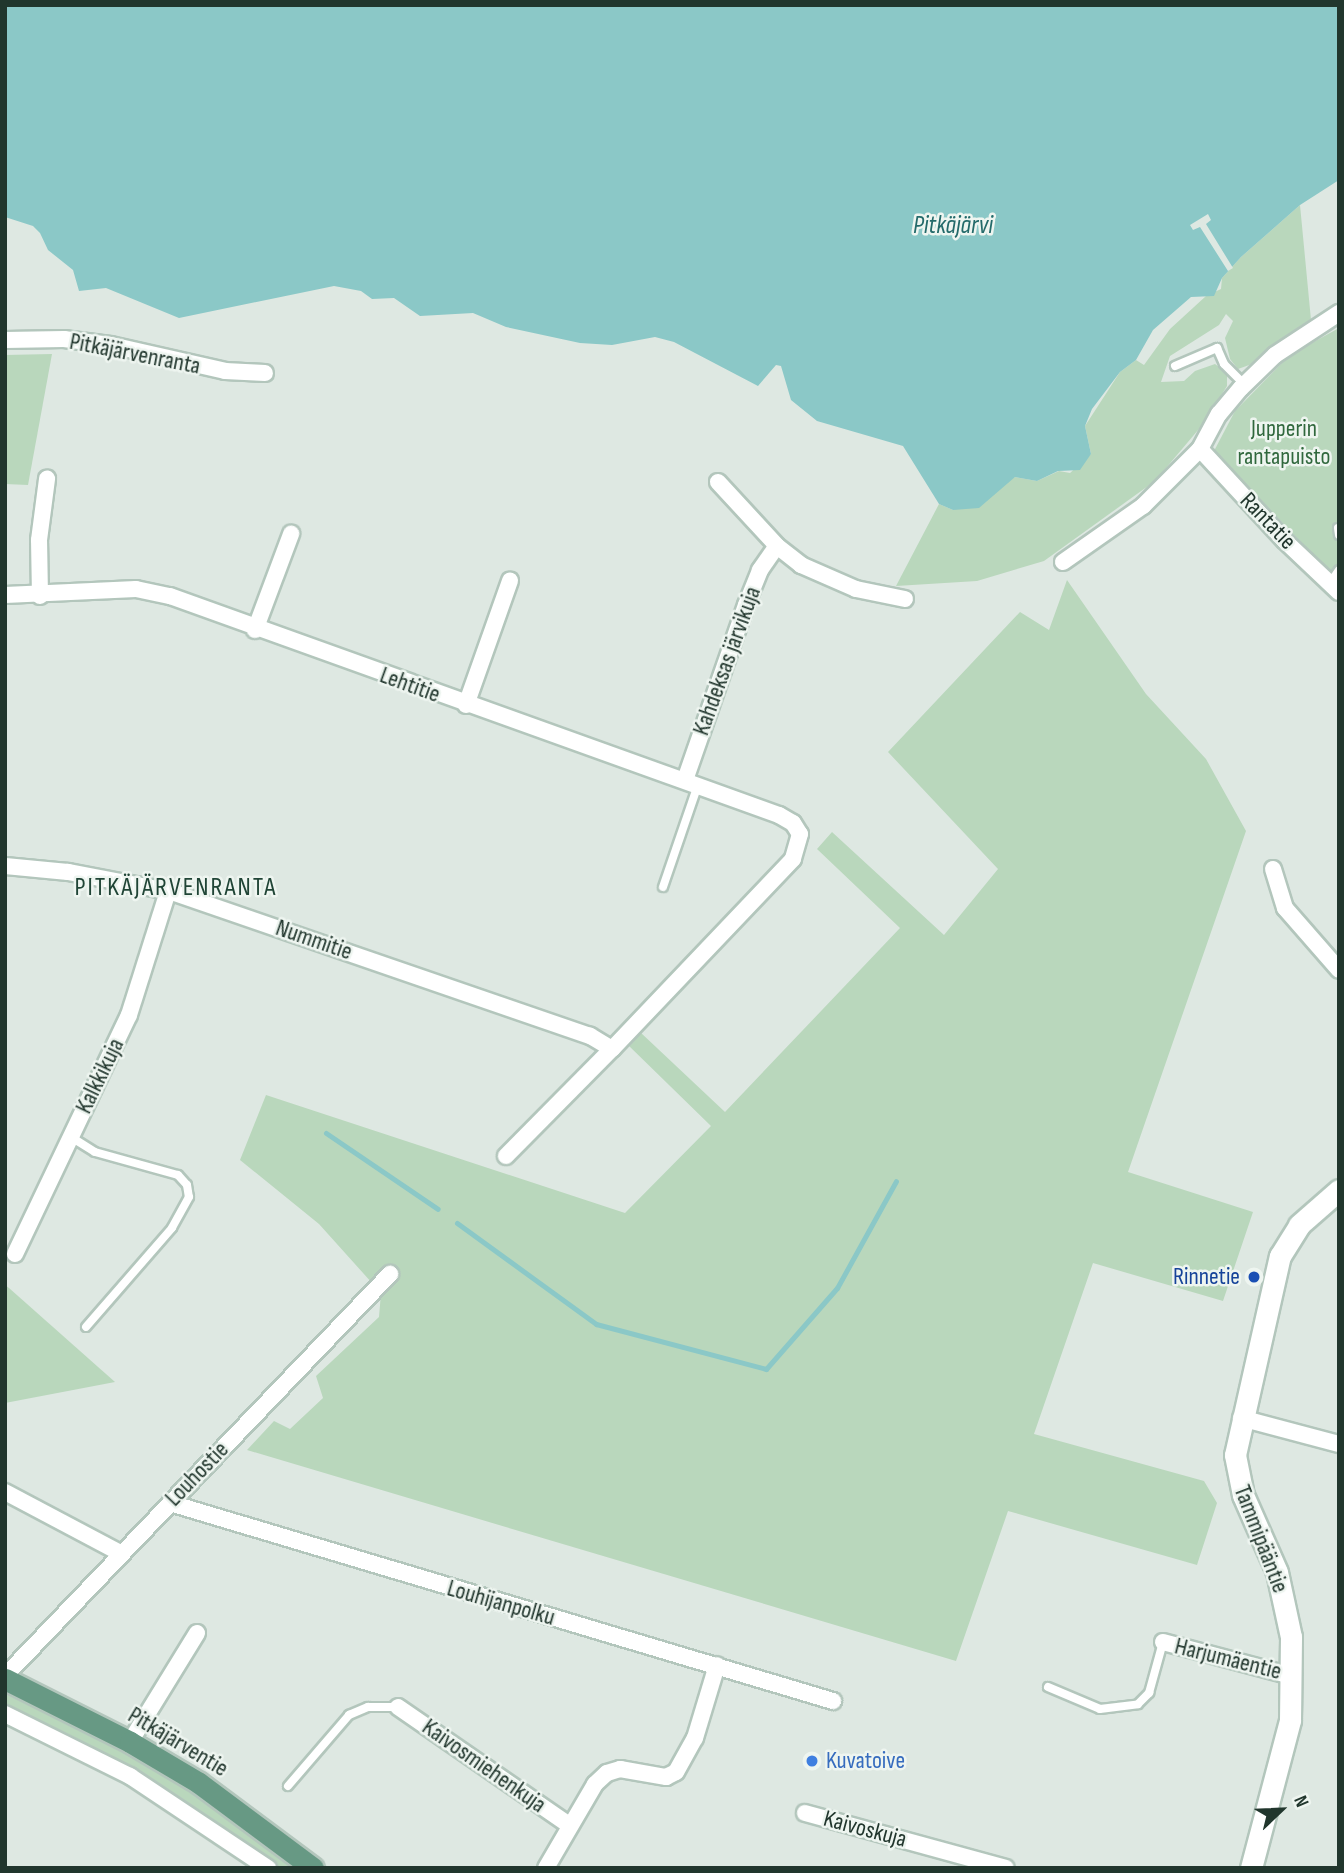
<!DOCTYPE html>
<meta charset="utf-8">
<style>
body{margin:0}
#map{position:relative;width:1344px;height:1873px;overflow:hidden;background:#dee8e2;font-family:"Sofia Sans Condensed",sans-serif}
div>[style]{position:absolute}
[style*='--x']{left:calc(var(--x)*1px);top:calc(var(--y)*1px);width:calc(var(--w)*1px);rotate:calc(var(--a)*1deg)}
.green>*{inset:0;background:#b9d7bc}
.water>*{inset:0;background:#8bc8c7}
.pier>*{inset:0;background:#dee8e2}
.stream>*{height:5px;margin:-2.5px;padding:0 2.5px;transform-origin:2.5px;border-radius:2.5px;background:#8bc8c7}
.roads{filter:drop-shadow(2px 0 #b3c6bc) drop-shadow(-2px 0 #b3c6bc) drop-shadow(0 2px #b3c6bc) drop-shadow(0 -2px #b3c6bc)}
.lane>*{height:8px;margin:-4px;padding:0 4px;transform-origin:4px;border-radius:4px;background:#fff}
.street>*{height:16px;margin:-8px;padding:0 8px;transform-origin:8px;border-radius:8px;background:#fff}
.secondary>*{height:21px;margin:-10.5px;padding:0 10.5px;transform-origin:10.5px;border-radius:10.5px;background:#fff}
.primary>*{height:21px;margin:-10.5px;padding:0 10.5px;transform-origin:10.5px;border-radius:10.5px;background:#679984}
.dots>*{width:19px;height:19px;translate:-50% -50%;box-sizing:border-box;border:4px solid #eef5f0;border-radius:50%}
span{translate:-50% -50%;white-space:nowrap;text-align:center;line-height:1.15;-webkit-text-stroke:5px #eef5f0;paint-order:stroke}
.street-label{font-size:24px;color:#21362d}
.park-label{font-size:24px;color:#30683d}
.transit-label{font-size:24px;color:#164399}
.right{translate:-100% -50%;text-align:right}
.shop-label{font-size:24px;color:#366cbe}
.left{translate:0 -50%;text-align:left}
.water-label{font-size:26px;color:#236a6a;font-style:italic}
.neighbourhood-label{font-size:26px;color:#204536;letter-spacing:2px}
.frame{position:absolute;inset:0;border:7px solid #21362d;pointer-events:none}
.north{position:absolute;left:1246px;top:1775px;width:70px;height:70px;-webkit-text-stroke:5px #eef5f0;paint-order:stroke;rotate:67deg;font-size:19px;font-weight:700;line-height:28px;text-align:center;color:#21362d}
.north::after{content:'';display:block;margin:auto;width:24px;height:32px;background:#21362d;clip-path:polygon(50% 0,100% 100%,50% 72%,0 100%)}
</style>
<div id="map">
<div class="green">
<i style="clip-path:polygon(1300px 205px,1311px 320px,1252px 364px,1238px 369px,1230px 359px,1225px 338px,1233px 321px,1226px 314px,1219px 325px,1170px 356px,1161px 382px,1184px 381px,1195px 371px,1215px 364px,1227px 373px,1227px 386px,1204px 423px,1155px 481px,1044px 561px,977px 581px,896px 586px,939px 504px,953px 510px,1015px 477px,1037px 481px,1059px 471px,1070px 473px,1091px 454px,1085px 426px,1120px 372px,1136px 360px,1144px 365px,1170px 329px,1206px 296px,1221px 289px,1222px 278px,1241px 257px)"></i>
<i style="clip-path:polygon(1339px 328px,1339px 582px,1214px 451px,1235px 411px,1290px 355px)"></i>
<i style="clip-path:polygon(52px 354px,28px 485px,5px 484px,5px 355px)"></i>
<i style="clip-path:polygon(1067px 580px,1146px 694px,1206px 759px,1246px 831px,1128px 1172px,1253px 1212px,1223px 1301px,1093px 1263px,1034px 1434px,1204px 1481px,1217px 1503px,1197px 1565px,1008px 1511px,956px 1661px,247px 1450px,274px 1421px,290px 1429px,323px 1398px,316px 1376px,379px 1317px,381px 1293px,319px 1224px,240px 1160px,266px 1095px,625px 1213px,711px 1126px,627px 1044px,640px 1032px,725px 1112px,900px 928px,817px 849px,832px 832px,944px 935px,998px 869px,888px 752px,1020px 612px,1049px 630px)"></i>
<i style="clip-path:polygon(5px 1285px,9px 1288px,115px 1382px,5px 1403px)"></i>
<i style="clip-path:polygon(5px 1694px,121px 1748px,165px 1774px,294px 1868px,275px 1868px,169px 1792px,5px 1707px)"></i>
</div>
<div class="water">
<i style="clip-path:polygon(5px 5px,1339px 5px,1339px 180px,1300px 205px,1241px 257px,1222px 278px,1214px 296px,1191px 297px,1153px 330px,1136px 360px,1120px 372px,1092px 409px,1085px 426px,1091px 454px,1080px 470px,1058px 471px,1037px 481px,1015px 477px,979px 508px,953px 510px,939px 504px,903px 446px,817px 421px,791px 400px,781px 366px,776px 365px,758px 386px,674px 342px,655px 337px,612px 345px,580px 343px,506px 327px,473px 313px,420px 316px,394px 298px,372px 299px,361px 291px,334px 286px,179px 318px,106px 288px,79px 291px,73px 270px,48px 250px,40px 233px,33px 226px,5px 217px)"></i>
</div>
<div class="pier">
<i style="clip-path:polygon(1208px 214px,1211px 220px,1206px 224px,1233px 268px,1228px 271px,1200px 227px,1193px 230px,1190px 225px)"></i>
</div>
<div class="stream">
<i style="--x:326;--y:1133;--w:135;--a:34.2"></i>
<i style="--x:457;--y:1223;--w:172;--a:36"></i>
<i style="--x:596;--y:1324;--w:176;--a:14.8"></i>
<i style="--x:766;--y:1369;--w:108;--a:-48.8"></i>
<i style="--x:837;--y:1288;--w:122;--a:-61.1"></i>
</div>
<div class="roads">
<div class="lane">
<i style="--x:1175;--y:366;--w:46;--a:-23.2"></i>
<i style="--x:1217;--y:348;--w:17;--a:66"></i>
<i style="--x:1224;--y:364;--w:30;--a:45"></i>
<i style="--x:1338;--y:528;--w:7;--a:82"></i>
<i style="--x:1330;--y:583;--w:16;--a:-55"></i>
<i style="--x:663;--y:887;--w:108;--a:-71.1"></i>
<i style="--x:71;--y:1137;--w:28;--a:32"></i>
<i style="--x:95;--y:1152;--w:86;--a:15.5"></i>
<i style="--x:178;--y:1175;--w:13;--a:48"></i>
<i style="--x:187;--y:1185;--w:12;--a:81"></i>
<i style="--x:189;--y:1197;--w:35;--a:119"></i>
<i style="--x:172;--y:1228;--w:131;--a:131"></i>
<i style="--x:1048;--y:1687;--w:56;--a:22.9"></i>
<i style="--x:1100;--y:1709;--w:38;--a:-7"></i>
<i style="--x:1138;--y:1704;--w:16;--a:-45"></i>
<i style="--x:1149;--y:1693;--w:53;--a:-74.6"></i>
<i style="--x:288;--y:1786;--w:94;--a:-49.3"></i>
<i style="--x:349;--y:1715;--w:21;--a:-23"></i>
<i style="--x:368;--y:1707;--w:30;--a:0"></i>
</div>
<div class="street">
<i style="--x:5;--y:340;--w:59;--a:-1"></i>
<i style="--x:64;--y:339;--w:47;--a:7.3"></i>
<i style="--x:111;--y:345;--w:117;--a:12.8"></i>
<i style="--x:225;--y:371;--w:40;--a:2.9"></i>
<i style="--x:1200;--y:449;--w:125;--a:47.3"></i>
<i style="--x:1285;--y:541;--w:74;--a:43.4"></i>
<i style="--x:718;--y:482;--w:87;--a:47.3"></i>
<i style="--x:777;--y:546;--w:31;--a:38"></i>
<i style="--x:801;--y:565;--w:60;--a:23.6"></i>
<i style="--x:856;--y:589;--w:50;--a:11.5"></i>
<i style="--x:1063;--y:562;--w:98;--a:-35"></i>
<i style="--x:1143;--y:506;--w:81;--a:-45"></i>
<i style="--x:1200;--y:449;--w:40;--a:-62"></i>
<i style="--x:1219;--y:414;--w:34;--a:-50"></i>
<i style="--x:1241;--y:388;--w:47;--a:-44.1"></i>
<i style="--x:1275;--y:355;--w:77;--a:-33.3"></i>
<i style="--x:5;--y:595;--w:131;--a:-2.6"></i>
<i style="--x:136;--y:589;--w:35;--a:12"></i>
<i style="--x:170;--y:596;--w:647;--a:19.78"></i>
<i style="--x:779;--y:815;--w:16;--a:30"></i>
<i style="--x:793;--y:823;--w:13;--a:58"></i>
<i style="--x:800;--y:834;--w:26;--a:106"></i>
<i style="--x:793;--y:859;--w:262;--a:133.6"></i>
<i style="--x:612;--y:1049;--w:26;--a:-149"></i>
<i style="--x:590;--y:1036;--w:446;--a:-161"></i>
<i style="--x:168;--y:891;--w:102;--a:-169.2"></i>
<i style="--x:68;--y:872;--w:63;--a:-174.6"></i>
<i style="--x:40;--y:596;--w:56;--a:-91"></i>
<i style="--x:39;--y:540;--w:62;--a:-82.5"></i>
<i style="--x:255;--y:630;--w:103;--a:-69.4"></i>
<i style="--x:466;--y:705;--w:132;--a:-70.5"></i>
<i style="--x:685;--y:780;--w:185;--a:-70.8"></i>
<i style="--x:746;--y:605;--w:38;--a:-68"></i>
<i style="--x:760;--y:570;--w:29;--a:-55"></i>
<i style="--x:1273;--y:869;--w:41;--a:72.9"></i>
<i style="--x:1285;--y:908;--w:82;--a:48.9"></i>
<i style="--x:506;--y:1156;--w:151;--a:-45.3"></i>
<i style="--x:15;--y:1254;--w:265;--a:-64.5"></i>
<i style="--x:129;--y:1015;--w:130;--a:-72.5"></i>
<i style="--x:1241;--y:1418;--w:101;--a:14.9"></i>
<i style="--x:5;--y:1492;--w:132;--a:27.9"></i>
<i style="--x:170;--y:1503;--w:692;--a:16.63"></i>
<i style="--x:1163;--y:1642;--w:133;--a:14.8"></i>
<i style="--x:5;--y:1676;--w:557;--a:-46.24"></i>
<i style="--x:398;--y:1707;--w:208;--a:34.6"></i>
<i style="--x:5;--y:1714;--w:140;--a:26.4"></i>
<i style="--x:130;--y:1776;--w:166;--a:33.7"></i>
<i style="--x:130;--y:1742;--w:128;--a:-58.4"></i>
<i style="--x:805;--y:1813;--w:208;--a:15.3"></i>
<i style="--x:546;--y:1868;--w:97;--a:-59.7"></i>
<i style="--x:595;--y:1784;--w:16;--a:-43"></i>
<i style="--x:607;--y:1773;--w:14;--a:-17"></i>
<i style="--x:620;--y:1769;--w:47;--a:9.9"></i>
<i style="--x:666;--y:1777;--w:11;--a:-27"></i>
<i style="--x:676;--y:1772;--w:39;--a:-61"></i>
<i style="--x:695;--y:1738;--w:76;--a:-73.2"></i>
</div>
<div class="secondary">
<i style="--x:1251;--y:1868;--w:153;--a:-75.2"></i>
<i style="--x:1290;--y:1720;--w:83;--a:-89.3"></i>
<i style="--x:1291;--y:1637;--w:66;--a:-102.2"></i>
<i style="--x:1277;--y:1572;--w:84;--a:-113.8"></i>
<i style="--x:1243;--y:1495;--w:41;--a:-101.3"></i>
<i style="--x:1235;--y:1455;--w:204;--a:-77.3"></i>
<i style="--x:1280;--y:1256;--w:36;--a:-58"></i>
<i style="--x:1299;--y:1225;--w:53;--a:-41.2"></i>
</div>
<div class="primary">
<i style="--x:5;--y:1679;--w:140;--a:26.7"></i>
<i style="--x:130;--y:1742;--w:80;--a:30.7"></i>
<i style="--x:199;--y:1783;--w:142;--a:36.7"></i>
</div>
</div>
<div class="dots">
<i style="left:1254px;top:1277px;background:#1a4fb4"></i>
<i style="left:812px;top:1761px;background:#3f7fe0"></i>
</div>
<div class="street-label">
<span style="left:135px;top:354px;rotate:11deg">Pitkäjärvenranta</span>
<span style="left:1268px;top:521px;rotate:46deg">Rantatie</span>
<span style="left:727px;top:661px;rotate:-70deg">Kahdeksas järvikuja</span>
<span style="left:410px;top:685px;rotate:20deg">Lehtitie</span>
<span style="left:314px;top:940px;rotate:19deg">Nummitie</span>
<span style="left:100px;top:1076px;rotate:-64deg">Kalkkikuja</span>
<span style="left:197px;top:1474px;rotate:-46deg">Louhostie</span>
<span style="left:1261px;top:1539px;rotate:69deg">Tammipääntie</span>
<span style="left:501px;top:1603px;rotate:16deg">Louhijanpolku</span>
<span style="left:1228px;top:1659px;rotate:14deg">Harjumäentie</span>
<span style="left:178px;top:1742px;rotate:31deg">Pitkäjärventie</span>
<span style="left:484px;top:1766px;rotate:35deg">Kaivosmiehenkuja</span>
<span style="left:865px;top:1829px;rotate:15deg">Kaivoskuja</span>
</div>
<div class="park-label">
<span style="left:1284px;top:443px">Jupperin<br>rantapuisto</span>
</div>
<div class="transit-label">
<span class="right" style="left:1240px;top:1277px">Rinnetie</span>
</div>
<div class="shop-label">
<span class="left" style="left:826px;top:1761px">Kuvatoive</span>
</div>
<div class="water-label">
<span style="left:953px;top:226px">Pitkäjärvi</span>
</div>
<div class="neighbourhood-label">
<span style="left:176px;top:888px">PITKÄJÄRVENRANTA</span>
</div>
<div class="frame"></div>
<div class="north">N</div>
</div>
